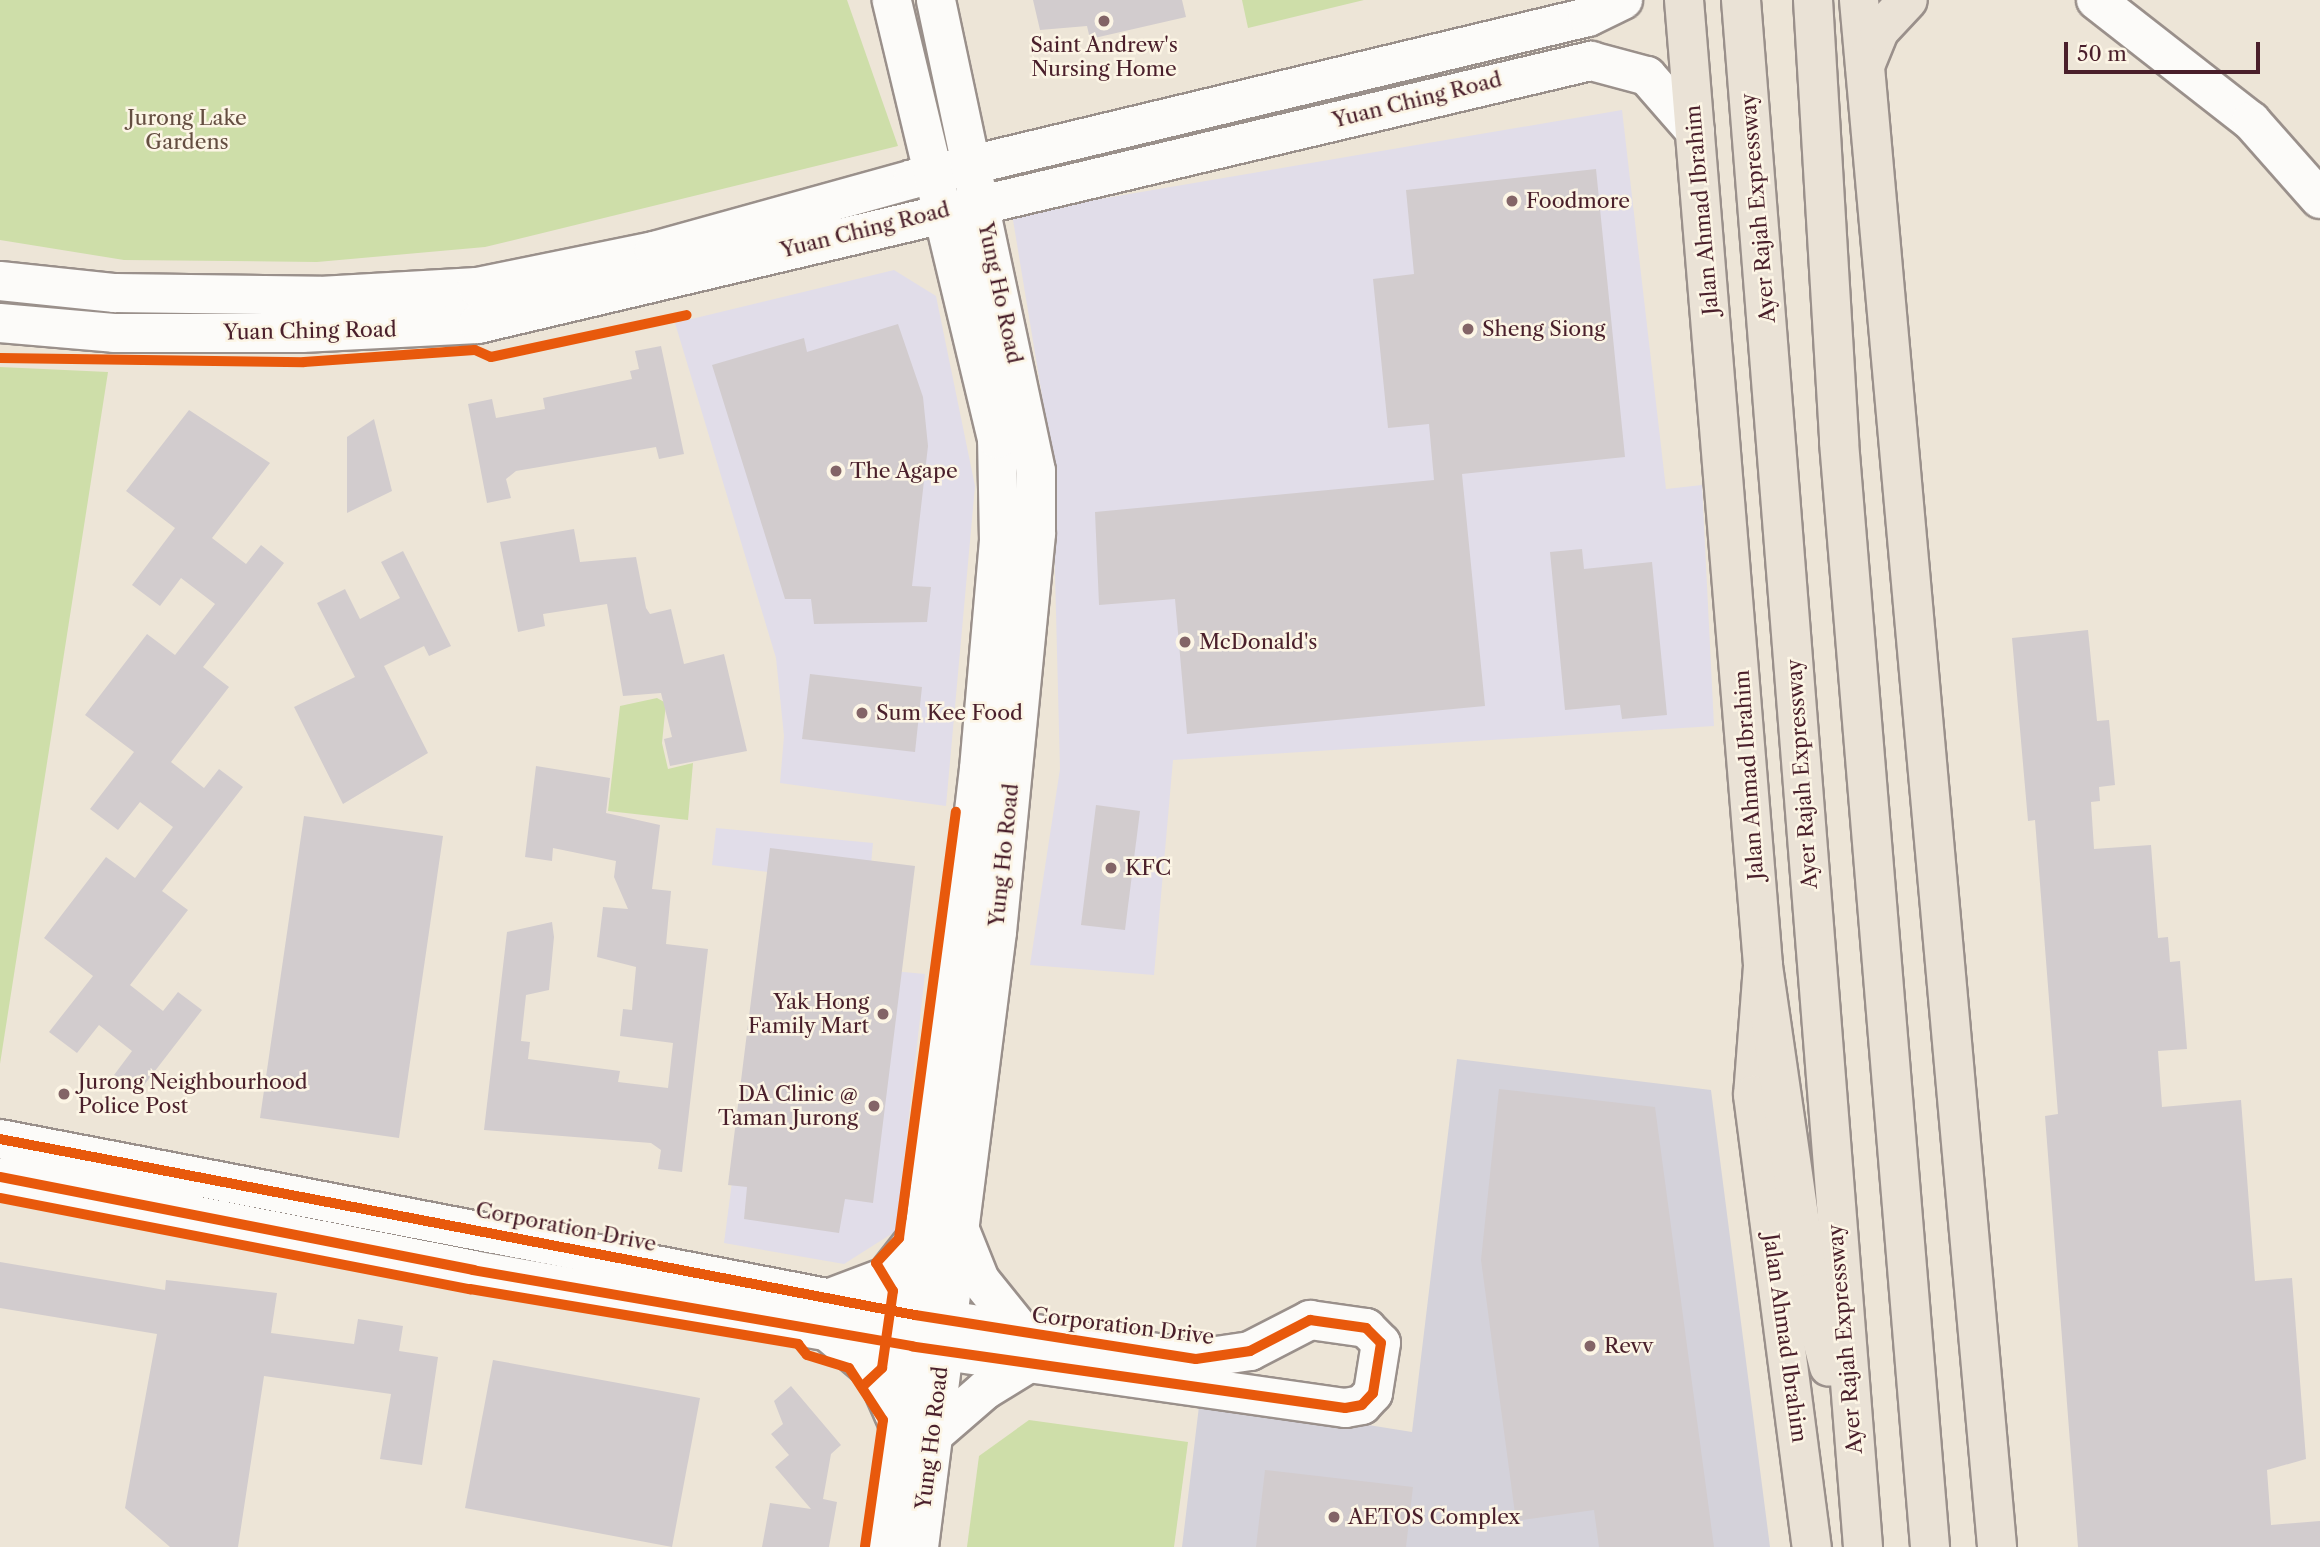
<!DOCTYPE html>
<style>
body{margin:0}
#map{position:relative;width:2320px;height:1547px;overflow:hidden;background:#ede5d7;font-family:"Libre Caslon Text",serif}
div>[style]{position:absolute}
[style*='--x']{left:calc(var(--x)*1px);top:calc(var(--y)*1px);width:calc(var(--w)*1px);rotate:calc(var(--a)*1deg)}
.built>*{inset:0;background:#e1dde9}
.industrial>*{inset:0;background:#d4d2da}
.green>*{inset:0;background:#cedea9}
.building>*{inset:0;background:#d2ccce}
.roads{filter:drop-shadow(2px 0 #9a908b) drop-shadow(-2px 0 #9a908b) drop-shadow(0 2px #9a908b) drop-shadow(0 -2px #9a908b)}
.minor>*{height:38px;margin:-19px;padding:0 19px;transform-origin:19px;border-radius:19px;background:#fcfbf9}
.major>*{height:38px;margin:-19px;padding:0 19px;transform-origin:19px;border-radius:19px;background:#eae2d6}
.highway>*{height:38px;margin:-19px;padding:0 19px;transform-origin:19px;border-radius:19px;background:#eae2d6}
.cycleway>*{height:10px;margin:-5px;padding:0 5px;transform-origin:5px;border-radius:5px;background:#e8590c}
.dots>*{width:19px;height:19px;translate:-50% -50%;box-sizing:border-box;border:4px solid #fcf5e5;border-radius:50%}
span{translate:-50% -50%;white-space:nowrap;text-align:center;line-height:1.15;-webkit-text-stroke:5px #fcf5e5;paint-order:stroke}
.poi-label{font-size:21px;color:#4a1f2b}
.left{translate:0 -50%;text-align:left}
.right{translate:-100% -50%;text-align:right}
.street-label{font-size:21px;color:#4a1f2b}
.park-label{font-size:21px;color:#644e41}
.scale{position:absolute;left:2064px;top:42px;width:196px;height:32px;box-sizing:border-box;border:4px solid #4a1f2b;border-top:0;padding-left:9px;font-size:21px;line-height:24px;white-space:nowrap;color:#4a1f2b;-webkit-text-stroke:5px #fcf5e5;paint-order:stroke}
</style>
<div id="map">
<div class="built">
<i style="clip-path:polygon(1622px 110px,1666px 489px,1702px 485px,1714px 726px,1173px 760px,1154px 975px,1030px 965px,1060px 769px,1052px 456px,1012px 214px)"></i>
<i style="clip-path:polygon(894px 270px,936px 296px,975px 486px,946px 806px,780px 783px,784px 736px,776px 658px,675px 323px)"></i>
<i style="clip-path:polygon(716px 828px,873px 843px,869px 885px,712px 865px)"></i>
<i style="clip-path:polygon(882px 970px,925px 974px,896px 1231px,844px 1264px,724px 1243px,732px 1182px)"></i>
</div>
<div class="industrial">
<i style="clip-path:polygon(1457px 1059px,1711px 1090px,1770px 1547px,1182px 1547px,1200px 1398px,1412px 1432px)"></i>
</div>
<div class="green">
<i style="clip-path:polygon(0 0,847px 0,898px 146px,485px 247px,317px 262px,124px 260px,0 240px)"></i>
<i style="clip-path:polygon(1242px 0,1364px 0,1248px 28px)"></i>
<i style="clip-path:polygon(0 367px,108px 372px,0 1064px)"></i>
<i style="clip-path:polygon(657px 698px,666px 703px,662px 743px,668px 769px,693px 763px,688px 820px,608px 811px,620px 706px)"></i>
<i style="clip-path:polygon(1029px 1420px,1188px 1442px,1174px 1547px,967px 1547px,979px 1456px)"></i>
</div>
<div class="building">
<i style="clip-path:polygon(1033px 0,1182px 0,1186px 17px,1090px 39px,1087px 26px,1040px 30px)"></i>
<i style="clip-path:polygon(1596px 169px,1625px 457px,1462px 474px,1485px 706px,1187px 734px,1175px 599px,1099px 605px,1095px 512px,1434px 480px,1429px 424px,1388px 428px,1373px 279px,1414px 274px,1406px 190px)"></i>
<i style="clip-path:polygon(898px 324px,923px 397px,928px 446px,912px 586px,931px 587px,927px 622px,814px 624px,811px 599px,785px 599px,712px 365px,804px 338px,807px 352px)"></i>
<i style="clip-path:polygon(661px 346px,684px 454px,659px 459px,656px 447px,516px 471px,506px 479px,511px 498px,487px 503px,468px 404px,492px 399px,496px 418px,545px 409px,543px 398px,632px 379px,630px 371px,639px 369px,635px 351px)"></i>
<i style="clip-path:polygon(189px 410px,270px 463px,212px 538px,246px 564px,261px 545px,284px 563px,203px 667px,229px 687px,171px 762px,204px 788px,219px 769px,243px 787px,162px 891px,188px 910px,130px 985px,163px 1011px,178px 992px,202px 1010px,138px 1093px,114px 1075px,132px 1051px,99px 1025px,77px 1053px,49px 1032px,93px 976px,44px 938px,106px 857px,135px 878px,173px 827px,140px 802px,118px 830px,90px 809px,134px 752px,85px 715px,147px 634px,175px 655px,215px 604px,181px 578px,160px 606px,132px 585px,175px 528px,126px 491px)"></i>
<i style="clip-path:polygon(374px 419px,392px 491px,347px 513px,347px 437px)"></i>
<i style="clip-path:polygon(574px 529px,580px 562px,636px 557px,646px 608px,650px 614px,671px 609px,684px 664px,724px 654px,747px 751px,670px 766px,664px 739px,672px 737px,661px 693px,623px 696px,607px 604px,543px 614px,545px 626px,518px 632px,500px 542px)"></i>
<i style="clip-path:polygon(1582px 549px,1584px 569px,1652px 562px,1667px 715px,1622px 719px,1620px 705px,1565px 710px,1550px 552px)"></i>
<i style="clip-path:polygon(403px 551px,451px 646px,429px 656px,424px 646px,384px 666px,428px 753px,343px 804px,294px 707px,355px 677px,317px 603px,345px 589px,360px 619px,400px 598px,381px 562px)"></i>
<i style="clip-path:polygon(2088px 630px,2097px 721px,2109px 720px,2115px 785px,2099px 787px,2100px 801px,2091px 802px,2094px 849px,2151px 845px,2158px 938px,2168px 937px,2170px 962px,2180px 961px,2187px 1049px,2158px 1051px,2162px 1107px,2241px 1100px,2255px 1281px,2292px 1278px,2306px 1459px,2267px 1470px,2271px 1525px,2320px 1521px,2320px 1547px,2078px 1547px,2045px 1116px,2058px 1114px,2035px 820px,2028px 821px,2012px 638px)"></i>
<i style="clip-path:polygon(810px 674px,922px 687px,915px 752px,802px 739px)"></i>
<i style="clip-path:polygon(536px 766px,610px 778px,606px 813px,660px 825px,652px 889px,671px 891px,666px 944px,708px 949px,682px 1172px,658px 1169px,661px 1150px,651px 1143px,484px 1130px,507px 932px,552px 922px,554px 937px,549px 990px,526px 995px,521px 1041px,530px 1042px,528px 1059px,620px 1071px,618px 1082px,668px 1088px,673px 1043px,620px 1036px,623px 1009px,632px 1010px,636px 967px,597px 957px,603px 907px,628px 909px,614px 877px,616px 861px,553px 848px,552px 861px,525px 857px)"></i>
<i style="clip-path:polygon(1096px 805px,1140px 811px,1125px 930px,1081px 925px)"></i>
<i style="clip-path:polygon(304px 816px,443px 836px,399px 1138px,260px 1118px)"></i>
<i style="clip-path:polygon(770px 848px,915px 866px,873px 1203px,845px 1199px,839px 1233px,744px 1219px,747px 1187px,728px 1185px)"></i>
<i style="clip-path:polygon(1499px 1089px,1655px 1107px,1714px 1547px,1599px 1547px,1594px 1510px,1516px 1521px,1481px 1260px)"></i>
<i style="clip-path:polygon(0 1262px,165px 1290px,166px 1280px,277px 1293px,271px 1333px,354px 1344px,358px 1319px,403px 1326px,399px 1351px,438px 1357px,422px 1465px,380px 1459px,391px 1394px,264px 1376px,238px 1547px,170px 1547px,125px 1508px,157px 1334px,0 1308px)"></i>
<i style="clip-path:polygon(493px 1360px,700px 1398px,672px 1547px,465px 1508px)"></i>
<i style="clip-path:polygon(791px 1386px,841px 1445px,831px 1454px,823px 1499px,837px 1502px,829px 1547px,762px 1547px,770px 1503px,811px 1509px,775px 1467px,789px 1455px,771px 1434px,783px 1424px,774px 1401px)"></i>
<i style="clip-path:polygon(1265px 1470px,1413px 1487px,1406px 1547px,1256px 1547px)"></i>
</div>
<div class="roads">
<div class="minor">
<i style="--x:2096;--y:0;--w:197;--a:38"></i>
<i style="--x:2251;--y:121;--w:104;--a:48.5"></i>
<i style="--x:0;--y:281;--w:116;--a:6"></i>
<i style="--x:115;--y:293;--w:205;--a:0.8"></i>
<i style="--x:320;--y:296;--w:157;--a:-3.3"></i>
<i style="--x:477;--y:287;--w:181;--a:-11.5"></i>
<i style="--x:654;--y:251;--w:269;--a:-15.5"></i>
<i style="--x:913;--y:179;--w:694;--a:-13.5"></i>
<i style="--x:1588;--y:17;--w:39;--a:-26"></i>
<i style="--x:0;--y:323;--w:114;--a:5"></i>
<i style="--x:114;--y:333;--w:188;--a:0"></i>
<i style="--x:302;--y:333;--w:176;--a:-2.9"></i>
<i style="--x:478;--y:324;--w:1144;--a:-13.3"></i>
<i style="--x:1591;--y:61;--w:58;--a:15"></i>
<i style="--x:1647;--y:76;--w:73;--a:48.9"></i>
<i style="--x:0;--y:1139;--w:932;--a:10.89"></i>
<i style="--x:915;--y:1315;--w:284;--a:8.9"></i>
<i style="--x:1196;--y:1359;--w:55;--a:-8.4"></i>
<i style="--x:1250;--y:1351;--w:68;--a:-27.3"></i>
<i style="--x:1310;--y:1320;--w:57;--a:8.1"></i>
<i style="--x:1366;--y:1328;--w:21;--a:45"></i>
<i style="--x:1381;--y:1343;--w:51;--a:99.1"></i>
<i style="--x:1373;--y:1393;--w:16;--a:133"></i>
<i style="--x:1362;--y:1405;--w:17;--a:170"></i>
<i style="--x:1345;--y:1408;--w:437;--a:-171.9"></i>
<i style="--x:912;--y:1346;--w:445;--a:-170.2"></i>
<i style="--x:474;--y:1270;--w:483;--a:-168.9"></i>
<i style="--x:960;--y:1230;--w:54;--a:68.2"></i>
<i style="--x:980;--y:1280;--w:67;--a:51.1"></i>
<i style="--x:830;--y:1298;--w:60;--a:-20.6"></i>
<i style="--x:886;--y:1277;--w:63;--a:-52"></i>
<i style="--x:828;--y:1332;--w:63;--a:40.5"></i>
<i style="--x:876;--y:1373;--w:62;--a:66.3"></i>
<i style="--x:932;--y:1436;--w:70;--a:-41"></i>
<i style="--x:985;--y:1390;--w:52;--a:-31.5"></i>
<i style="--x:887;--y:1547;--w:783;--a:-83.26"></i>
<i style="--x:979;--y:769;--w:229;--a:-85"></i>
<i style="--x:999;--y:541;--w:102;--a:-91.1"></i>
<i style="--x:997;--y:439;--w:451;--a:-103.5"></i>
<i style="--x:919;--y:1547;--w:620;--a:-82.77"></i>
<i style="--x:997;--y:932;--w:401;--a:-84.4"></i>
<i style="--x:1036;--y:533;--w:62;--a:-90"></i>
<i style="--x:1036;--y:471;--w:481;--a:-102"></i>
</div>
<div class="major">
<i style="--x:1684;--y:0;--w:969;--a:85.32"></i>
<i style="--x:1763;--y:966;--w:129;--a:94.4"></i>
<i style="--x:1753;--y:1095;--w:456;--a:82.6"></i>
<i style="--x:1859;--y:0;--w:1553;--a:84.9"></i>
<i style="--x:1865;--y:66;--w:38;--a:-68"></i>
<i style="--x:1879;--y:31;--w:42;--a:-46.9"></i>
</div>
<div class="highway">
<i style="--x:1741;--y:0;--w:1552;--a:85.49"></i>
<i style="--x:1813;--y:0;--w:443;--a:86.6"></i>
<i style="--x:1839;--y:442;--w:1109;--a:85.29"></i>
<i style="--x:1763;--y:966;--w:330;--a:81.8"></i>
<i style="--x:1810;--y:1293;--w:76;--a:75.6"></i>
</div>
</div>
<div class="cycleway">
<i style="--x:0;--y:358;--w:304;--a:0.8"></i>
<i style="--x:304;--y:362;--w:171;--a:-4"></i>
<i style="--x:475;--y:350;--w:17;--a:24"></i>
<i style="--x:491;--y:357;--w:200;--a:-12.1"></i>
<i style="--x:0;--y:1139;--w:932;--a:10.89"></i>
<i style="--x:915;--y:1315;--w:284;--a:8.9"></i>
<i style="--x:1196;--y:1359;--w:55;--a:-8.4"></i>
<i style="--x:1250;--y:1351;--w:68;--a:-27.3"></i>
<i style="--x:1310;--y:1320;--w:57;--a:8.1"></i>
<i style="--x:1366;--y:1328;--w:21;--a:45"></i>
<i style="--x:1381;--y:1343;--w:51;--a:99.1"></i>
<i style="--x:1373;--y:1393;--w:16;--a:133"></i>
<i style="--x:1362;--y:1405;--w:17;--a:170"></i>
<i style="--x:1345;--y:1408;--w:437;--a:-171.9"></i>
<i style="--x:912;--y:1346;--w:445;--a:-170.2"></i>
<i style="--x:474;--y:1270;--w:483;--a:-168.9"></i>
<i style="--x:0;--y:1198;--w:479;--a:11"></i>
<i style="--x:470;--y:1289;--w:333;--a:9.5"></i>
<i style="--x:798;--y:1344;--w:14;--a:51"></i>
<i style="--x:807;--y:1355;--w:44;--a:17.2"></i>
<i style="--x:849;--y:1368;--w:62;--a:56.8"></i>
<i style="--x:883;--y:1420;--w:128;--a:98.1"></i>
<i style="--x:864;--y:1385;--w:25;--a:-43"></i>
<i style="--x:882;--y:1368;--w:78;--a:-81.9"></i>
<i style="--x:893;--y:1291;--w:33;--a:-121"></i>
<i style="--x:876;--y:1263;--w:34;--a:-47"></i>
<i style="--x:899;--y:1238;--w:430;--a:-82.4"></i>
</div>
<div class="dots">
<i style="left:1104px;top:21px;background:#836467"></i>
<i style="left:1512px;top:201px;background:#836467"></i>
<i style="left:1468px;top:329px;background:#836467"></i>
<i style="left:836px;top:471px;background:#836467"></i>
<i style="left:1185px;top:642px;background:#836467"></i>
<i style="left:862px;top:713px;background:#836467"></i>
<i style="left:1111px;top:868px;background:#836467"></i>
<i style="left:883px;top:1014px;background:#836467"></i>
<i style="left:64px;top:1094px;background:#836467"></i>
<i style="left:874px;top:1106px;background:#836467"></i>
<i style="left:1590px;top:1346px;background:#836467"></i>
<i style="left:1334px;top:1517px;background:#836467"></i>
</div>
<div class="poi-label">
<span style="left:1104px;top:57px">Saint Andrew's<br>Nursing Home</span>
<span class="left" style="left:1526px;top:201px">Foodmore</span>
<span class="left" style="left:1482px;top:329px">Sheng Siong</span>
<span class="left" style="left:850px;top:471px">The Agape</span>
<span class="left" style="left:1199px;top:642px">McDonald's</span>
<span class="left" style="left:876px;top:713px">Sum Kee Food</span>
<span class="left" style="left:1125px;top:868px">KFC</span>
<span class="right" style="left:869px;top:1014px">Yak Hong<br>Family Mart</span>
<span class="left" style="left:78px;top:1094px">Jurong Neighbourhood<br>Police Post</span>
<span class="right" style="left:858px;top:1106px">DA Clinic @<br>Taman Jurong</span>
<span class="left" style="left:1604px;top:1346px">Revv</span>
<span class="left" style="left:1348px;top:1517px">AETOS Complex</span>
</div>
<div class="street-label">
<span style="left:1417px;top:100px;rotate:-14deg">Yuan Ching Road</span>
<span style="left:1758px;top:208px;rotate:-95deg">Ayer Rajah Expressway</span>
<span style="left:1702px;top:210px;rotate:-95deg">Jalan Ahmad Ibrahim</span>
<span style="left:865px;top:230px;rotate:-14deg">Yuan Ching Road</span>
<span style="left:1000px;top:293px;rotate:78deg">Yung Ho Road</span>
<span style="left:310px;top:331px;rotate:-1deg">Yuan Ching Road</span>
<span style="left:1802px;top:774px;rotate:-94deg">Ayer Rajah Expressway</span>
<span style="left:1749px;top:775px;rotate:-94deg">Jalan Ahmad Ibrahim</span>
<span style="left:1004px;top:855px;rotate:-84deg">Yung Ho Road</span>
<span style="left:566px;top:1227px;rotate:11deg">Corporation Drive</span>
<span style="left:1123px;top:1326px;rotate:7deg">Corporation Drive</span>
<span style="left:1785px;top:1338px;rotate:82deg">Jalan Ahmad Ibrahim</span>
<span style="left:1845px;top:1339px;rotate:-95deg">Ayer Rajah Expressway</span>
<span style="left:932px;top:1438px;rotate:-83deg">Yung Ho Road</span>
</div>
<div class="park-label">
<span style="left:187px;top:130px">Jurong Lake<br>Gardens</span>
</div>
<div class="scale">50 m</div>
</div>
